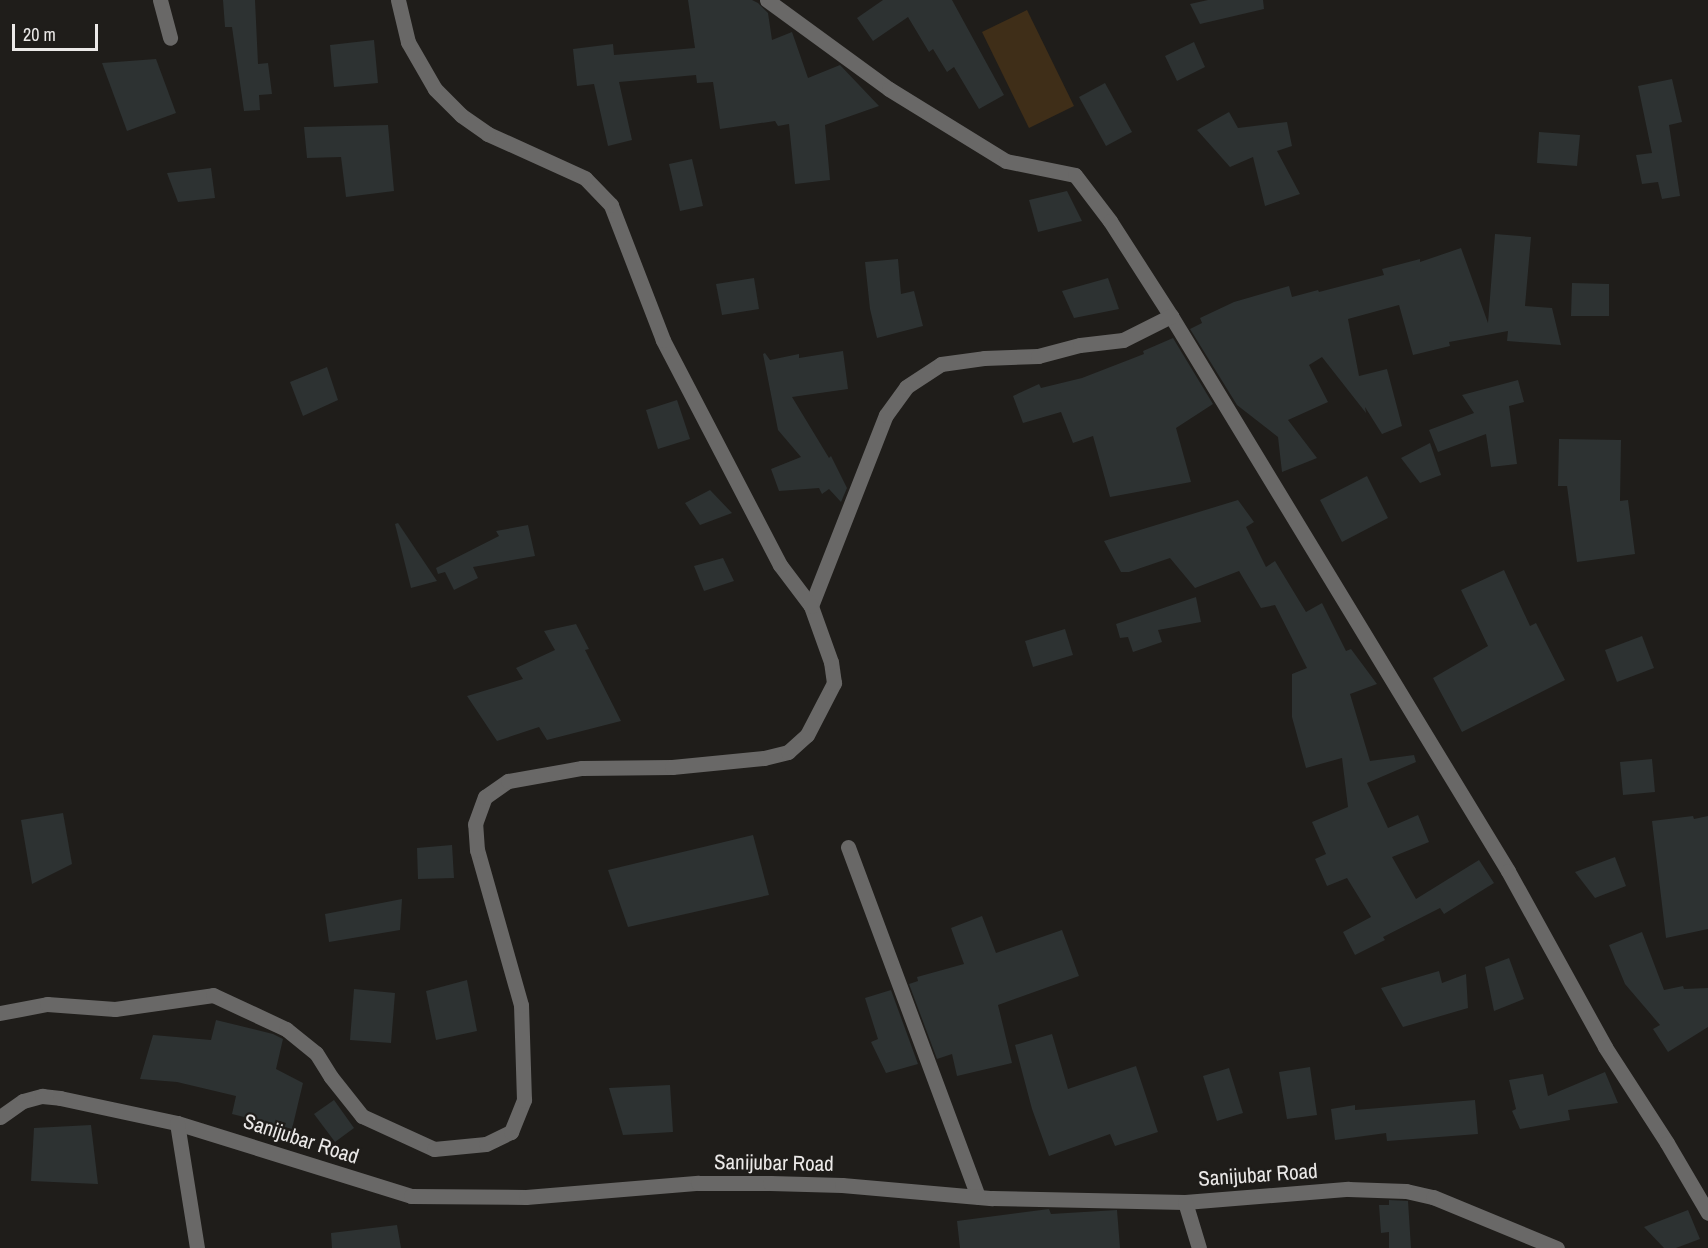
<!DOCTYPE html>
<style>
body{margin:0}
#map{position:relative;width:1708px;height:1248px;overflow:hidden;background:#1f1d1a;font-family:"Archivo Narrow",sans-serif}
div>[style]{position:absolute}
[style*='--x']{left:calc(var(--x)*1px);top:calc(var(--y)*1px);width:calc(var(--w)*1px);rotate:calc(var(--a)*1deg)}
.green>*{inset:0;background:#3f2e18}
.building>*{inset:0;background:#2d3232}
.minor>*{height:15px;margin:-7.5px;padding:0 7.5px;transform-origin:7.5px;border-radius:7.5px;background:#696867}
span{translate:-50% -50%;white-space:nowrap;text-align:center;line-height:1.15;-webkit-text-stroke:4.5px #1f1d1a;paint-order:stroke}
.street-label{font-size:21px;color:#ebe9e8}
.scale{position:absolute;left:12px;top:24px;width:86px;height:27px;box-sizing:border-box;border:3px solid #ebe9e8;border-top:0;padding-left:8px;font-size:18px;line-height:21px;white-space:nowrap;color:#ebe9e8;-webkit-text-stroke:4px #1f1d1a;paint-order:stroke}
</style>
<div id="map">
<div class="green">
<i style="clip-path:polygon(1027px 10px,1074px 106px,1029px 128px,982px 32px)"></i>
</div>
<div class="building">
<i style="clip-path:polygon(223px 0,255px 0,258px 64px,268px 63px,272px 94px,259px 95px,260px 110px,244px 111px,232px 27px,225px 27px)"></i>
<i style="clip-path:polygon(688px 0,752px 0,758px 3px,768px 13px,772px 40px,792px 32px,808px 78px,840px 65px,879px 106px,825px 125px,830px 180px,795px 184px,789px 124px,778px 126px,775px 121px,720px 129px,713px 82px,697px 83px,696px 75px,619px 82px,632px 140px,608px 146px,594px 84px,577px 86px,573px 49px,613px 44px,614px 55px,695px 48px)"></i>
<i style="clip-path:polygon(883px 0,952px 0,1004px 95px,979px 109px,954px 67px,947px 72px,933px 49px,929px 52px,908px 17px,873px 41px,857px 18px)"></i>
<i style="clip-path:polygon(1208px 0,1263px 0,1264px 9px,1200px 24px,1190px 4px)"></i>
<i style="clip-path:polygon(374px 40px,378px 83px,334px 87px,330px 45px)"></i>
<i style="clip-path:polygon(1194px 42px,1205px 67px,1177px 81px,1165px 56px)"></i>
<i style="clip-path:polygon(156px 59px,176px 113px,127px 131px,102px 63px)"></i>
<i style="clip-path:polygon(1672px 79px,1682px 122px,1669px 125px,1680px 196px,1662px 199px,1658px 182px,1642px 184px,1636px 155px,1652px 153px,1638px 86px)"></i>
<i style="clip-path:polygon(1105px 83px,1132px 132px,1106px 146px,1079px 97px)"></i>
<i style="clip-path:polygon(1229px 112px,1238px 128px,1287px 122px,1292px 146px,1277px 151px,1300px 194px,1265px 206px,1253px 157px,1230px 167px,1197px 130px)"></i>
<i style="clip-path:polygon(388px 125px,394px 191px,346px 197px,341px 157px,307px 158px,304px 127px)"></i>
<i style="clip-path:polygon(1539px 132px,1580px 135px,1577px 166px,1537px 163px)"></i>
<i style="clip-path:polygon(692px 159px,703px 206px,680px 211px,669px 164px)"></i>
<i style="clip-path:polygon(211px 168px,215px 198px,178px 202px,167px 173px)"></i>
<i style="clip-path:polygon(1067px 191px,1082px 221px,1038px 232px,1029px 200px)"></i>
<i style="clip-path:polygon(1495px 234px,1531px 237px,1525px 306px,1552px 308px,1561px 345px,1507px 341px,1508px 331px,1449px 342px,1450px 346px,1413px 355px,1399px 305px,1348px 319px,1359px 376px,1387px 369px,1402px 426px,1382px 434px,1365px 407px,1366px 413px,1322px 357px,1309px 365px,1328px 402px,1288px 420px,1317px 458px,1282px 472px,1278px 437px,1237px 405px,1190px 329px,1202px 323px,1200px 318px,1234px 302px,1289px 286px,1292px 297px,1318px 290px,1319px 292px,1384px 275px,1382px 269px,1420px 259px,1420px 262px,1461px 248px,1488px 323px)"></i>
<i style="clip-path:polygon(898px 259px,901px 294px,914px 291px,923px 326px,877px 338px,870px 309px,865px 262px)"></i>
<i style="clip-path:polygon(754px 278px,759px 309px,722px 315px,716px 284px)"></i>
<i style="clip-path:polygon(1108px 278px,1119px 309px,1074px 318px,1062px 291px)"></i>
<i style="clip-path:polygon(1572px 283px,1609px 284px,1609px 316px,1571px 316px)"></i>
<i style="clip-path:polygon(1173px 338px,1213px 404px,1176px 428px,1191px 482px,1110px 497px,1093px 436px,1073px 443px,1061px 412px,1023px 423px,1013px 396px,1039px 384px,1041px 388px,1082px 378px,1144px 354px,1143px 351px)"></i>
<i style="clip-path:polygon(843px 351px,848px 389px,792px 397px,829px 458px,831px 456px,847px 488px,841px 502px,829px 489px,822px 494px,819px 488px,779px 491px,771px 469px,801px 457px,778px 430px,763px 354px,765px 353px,770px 360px,799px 354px,799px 358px)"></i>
<i style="clip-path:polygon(327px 367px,338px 400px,303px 416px,290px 382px)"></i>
<i style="clip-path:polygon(1518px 380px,1524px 402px,1509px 406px,1517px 464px,1491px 467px,1486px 434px,1438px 452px,1429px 430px,1474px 413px,1462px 395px)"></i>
<i style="clip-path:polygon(677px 400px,690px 439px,658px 449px,646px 410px)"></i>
<i style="clip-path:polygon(1559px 439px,1621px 440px,1620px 501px,1628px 500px,1635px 554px,1577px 562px,1567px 486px,1558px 486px)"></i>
<i style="clip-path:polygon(1430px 443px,1441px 475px,1420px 483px,1401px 458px)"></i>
<i style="clip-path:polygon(1367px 476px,1388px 518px,1342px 542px,1320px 500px)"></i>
<i style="clip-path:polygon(710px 490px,732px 513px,700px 525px,685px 503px)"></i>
<i style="clip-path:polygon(1238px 500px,1254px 522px,1246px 527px,1266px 567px,1275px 561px,1306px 612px,1322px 603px,1346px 651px,1351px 649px,1377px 684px,1350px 694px,1370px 761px,1414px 755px,1416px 762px,1367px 783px,1388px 828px,1418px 815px,1429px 842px,1392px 857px,1416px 899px,1479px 860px,1494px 883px,1444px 914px,1440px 908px,1383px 937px,1385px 940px,1355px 955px,1343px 932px,1371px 917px,1347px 878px,1327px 886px,1315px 859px,1326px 854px,1312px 822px,1348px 807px,1342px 758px,1306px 768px,1292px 717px,1292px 674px,1307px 668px,1275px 605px,1261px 608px,1239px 571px,1195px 588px,1170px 558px,1129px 572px,1121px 572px,1104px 541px)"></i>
<i style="clip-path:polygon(398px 523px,437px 581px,411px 588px,395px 524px)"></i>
<i style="clip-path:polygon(528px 525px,535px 556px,473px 567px,478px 578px,454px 590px,445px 572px,438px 574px,436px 568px,499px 536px,496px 531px)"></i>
<i style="clip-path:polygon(723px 558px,734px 581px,704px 591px,694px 566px)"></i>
<i style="clip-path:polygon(1504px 570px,1530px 626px,1536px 623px,1565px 680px,1462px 732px,1433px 678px,1488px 646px,1461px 590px)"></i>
<i style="clip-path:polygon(1196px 597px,1201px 622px,1158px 630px,1162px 642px,1133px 652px,1128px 637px,1120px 638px,1116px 624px)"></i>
<i style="clip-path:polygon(576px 624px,589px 649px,585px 650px,621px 721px,547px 740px,539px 727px,497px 741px,467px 696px,523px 679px,516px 668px,555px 650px,544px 631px)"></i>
<i style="clip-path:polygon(1065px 629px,1073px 655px,1033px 667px,1025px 641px)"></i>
<i style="clip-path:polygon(1642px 636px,1654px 668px,1617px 682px,1605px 650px)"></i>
<i style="clip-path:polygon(1652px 759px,1655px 792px,1623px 795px,1620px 762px)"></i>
<i style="clip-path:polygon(63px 813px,72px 864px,32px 884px,21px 820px)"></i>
<i style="clip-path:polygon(1693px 816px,1694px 819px,1708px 816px,1708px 929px,1666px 938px,1652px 821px)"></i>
<i style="clip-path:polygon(753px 835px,769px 895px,628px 927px,608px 870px)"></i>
<i style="clip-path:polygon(452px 845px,454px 878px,418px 879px,417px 848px)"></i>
<i style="clip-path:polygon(1615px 857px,1626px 886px,1595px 898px,1575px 872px)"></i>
<i style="clip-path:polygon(402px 899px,400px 930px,329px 942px,325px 914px)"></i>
<i style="clip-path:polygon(982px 916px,996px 953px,1062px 930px,1079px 976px,998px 1005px,1012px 1063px,957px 1076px,952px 1054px,937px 1059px,909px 984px,918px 981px,917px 977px,964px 964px,951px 928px)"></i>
<i style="clip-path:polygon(1642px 932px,1664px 990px,1683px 986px,1684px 989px,1708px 988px,1708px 1027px,1668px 1052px,1653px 1029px,1660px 1025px,1625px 984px,1609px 945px)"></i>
<i style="clip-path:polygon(1509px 958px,1524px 999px,1494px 1011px,1485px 967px)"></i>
<i style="clip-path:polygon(1439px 971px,1442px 983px,1466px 974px,1468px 1008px,1403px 1027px,1381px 988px)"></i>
<i style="clip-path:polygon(467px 980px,477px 1031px,436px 1040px,426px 991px)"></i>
<i style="clip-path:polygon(354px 989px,395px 993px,391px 1043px,350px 1040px)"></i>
<i style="clip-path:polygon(891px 990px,918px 1064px,886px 1073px,871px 1042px,878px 1039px,865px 998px)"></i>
<i style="clip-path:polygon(216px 1020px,273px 1034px,283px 1039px,276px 1069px,303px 1083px,292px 1129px,232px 1114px,236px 1096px,177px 1082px,140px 1079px,153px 1035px,211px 1040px)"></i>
<i style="clip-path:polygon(1052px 1034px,1068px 1089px,1136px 1066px,1158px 1132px,1115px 1146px,1110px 1134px,1049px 1156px,1032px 1109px,1015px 1045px)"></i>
<i style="clip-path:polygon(1310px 1067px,1317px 1115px,1287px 1119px,1279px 1072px)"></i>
<i style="clip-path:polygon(1229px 1068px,1243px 1113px,1217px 1121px,1203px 1076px)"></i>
<i style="clip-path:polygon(1605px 1072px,1618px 1103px,1568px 1110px,1570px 1120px,1520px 1129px,1512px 1111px,1516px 1109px,1509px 1080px,1543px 1074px,1548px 1096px)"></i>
<i style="clip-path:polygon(670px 1085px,673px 1132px,623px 1135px,609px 1088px)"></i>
<i style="clip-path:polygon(334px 1100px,354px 1128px,335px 1142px,314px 1114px)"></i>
<i style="clip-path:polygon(1475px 1100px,1478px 1134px,1387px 1141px,1386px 1133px,1335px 1140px,1331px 1109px,1355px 1105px,1355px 1110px)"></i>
<i style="clip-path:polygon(91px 1125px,98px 1184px,31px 1181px,34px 1128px)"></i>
<i style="clip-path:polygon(1389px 1200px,1408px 1201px,1411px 1248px,1389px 1248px,1389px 1232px,1381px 1233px,1379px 1205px,1389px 1205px)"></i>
<i style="clip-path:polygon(1049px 1209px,1051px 1214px,1117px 1210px,1120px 1248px,960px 1248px,957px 1221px)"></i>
<i style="clip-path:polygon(1688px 1210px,1700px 1239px,1676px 1248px,1664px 1248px,1644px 1227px)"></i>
<i style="clip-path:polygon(397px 1225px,401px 1248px,332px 1248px,331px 1233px)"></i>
</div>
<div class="minor">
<i style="--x:160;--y:0;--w:39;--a:75"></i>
<i style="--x:767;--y:0;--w:151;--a:36.1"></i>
<i style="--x:889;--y:89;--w:137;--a:31.6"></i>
<i style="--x:1006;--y:161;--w:70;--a:11.5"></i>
<i style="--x:1075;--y:175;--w:58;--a:52.7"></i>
<i style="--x:1110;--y:221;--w:113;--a:57.3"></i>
<i style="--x:1171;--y:316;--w:649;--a:58.73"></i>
<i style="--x:1508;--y:871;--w:201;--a:61.1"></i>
<i style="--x:1605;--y:1047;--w:114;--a:57.1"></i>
<i style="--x:1667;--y:1143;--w:81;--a:59.6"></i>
<i style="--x:811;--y:606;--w:205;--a:-68.6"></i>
<i style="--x:886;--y:415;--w:34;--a:-54"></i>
<i style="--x:906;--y:387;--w:42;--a:-33.3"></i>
<i style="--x:941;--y:364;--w:43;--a:-7.9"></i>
<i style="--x:984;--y:358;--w:54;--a:-2.1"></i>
<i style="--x:1038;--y:356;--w:43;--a:-14.7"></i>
<i style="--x:1080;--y:345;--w:43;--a:-6.6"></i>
<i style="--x:1123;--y:340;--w:54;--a:-26.6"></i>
<i style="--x:848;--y:847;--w:373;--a:69.6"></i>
<i style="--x:0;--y:1013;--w:48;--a:-10.8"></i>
<i style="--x:47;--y:1004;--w:68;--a:4.2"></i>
<i style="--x:115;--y:1009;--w:99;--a:-8.1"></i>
<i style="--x:213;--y:995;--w:81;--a:25"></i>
<i style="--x:286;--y:1029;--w:38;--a:39"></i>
<i style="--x:316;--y:1053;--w:28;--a:58"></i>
<i style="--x:331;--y:1077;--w:50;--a:51.5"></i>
<i style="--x:362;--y:1116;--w:79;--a:24.6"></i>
<i style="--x:434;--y:1149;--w:52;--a:-5.5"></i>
<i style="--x:486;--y:1144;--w:28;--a:-26"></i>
<i style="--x:511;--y:1132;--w:35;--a:-68"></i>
<i style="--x:524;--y:1100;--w:95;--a:-91.8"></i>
<i style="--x:521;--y:1005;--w:161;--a:-105.8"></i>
<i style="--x:477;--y:850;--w:26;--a:-94"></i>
<i style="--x:475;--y:824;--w:29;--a:-70"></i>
<i style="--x:485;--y:797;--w:28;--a:-35"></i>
<i style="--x:508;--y:781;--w:75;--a:-10"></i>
<i style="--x:582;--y:768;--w:90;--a:-0.6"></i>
<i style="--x:672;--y:767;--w:92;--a:-5.6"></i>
<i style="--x:764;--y:758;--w:25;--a:-14"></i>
<i style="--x:788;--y:752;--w:25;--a:-42"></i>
<i style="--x:807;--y:735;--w:59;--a:-62.6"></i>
<i style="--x:834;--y:683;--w:21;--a:-98"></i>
<i style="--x:831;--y:662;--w:59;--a:-109.7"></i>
<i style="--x:811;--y:606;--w:51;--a:-127.1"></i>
<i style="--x:780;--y:565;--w:254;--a:-117.5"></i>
<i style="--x:663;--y:340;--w:145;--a:-111.1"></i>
<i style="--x:611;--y:205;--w:37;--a:-134"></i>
<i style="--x:585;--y:178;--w:107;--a:-155.6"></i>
<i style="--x:488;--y:134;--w:33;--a:-145"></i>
<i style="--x:461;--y:115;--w:37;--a:-135"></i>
<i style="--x:435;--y:89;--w:54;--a:-119.9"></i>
<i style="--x:408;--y:42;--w:43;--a:-103.4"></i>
<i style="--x:0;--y:1117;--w:28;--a:-35"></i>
<i style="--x:23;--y:1101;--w:20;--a:-15"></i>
<i style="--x:42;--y:1096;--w:18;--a:6"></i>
<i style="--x:60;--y:1098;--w:120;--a:12.1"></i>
<i style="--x:177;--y:1123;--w:245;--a:17.3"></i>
<i style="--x:411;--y:1196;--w:115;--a:0.5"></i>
<i style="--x:526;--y:1197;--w:173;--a:-4.7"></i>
<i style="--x:698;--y:1183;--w:72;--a:0"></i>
<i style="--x:770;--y:1183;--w:72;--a:1.6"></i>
<i style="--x:842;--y:1185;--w:151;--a:5"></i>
<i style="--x:992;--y:1198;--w:193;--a:1.2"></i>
<i style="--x:1185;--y:1202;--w:164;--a:-4.6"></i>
<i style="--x:1348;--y:1189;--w:58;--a:2"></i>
<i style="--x:1406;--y:1191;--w:28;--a:13"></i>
<i style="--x:1433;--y:1197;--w:134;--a:22.4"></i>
<i style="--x:177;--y:1123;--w:127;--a:80.9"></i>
<i style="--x:1185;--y:1202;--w:48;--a:73.1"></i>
</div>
<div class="street-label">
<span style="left:301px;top:1139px;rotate:18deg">Sanijubar Road</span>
<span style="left:774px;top:1163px;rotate:1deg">Sanijubar Road</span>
<span style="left:1258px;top:1175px;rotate:-4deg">Sanijubar Road</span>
</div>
<div class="scale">20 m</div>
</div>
